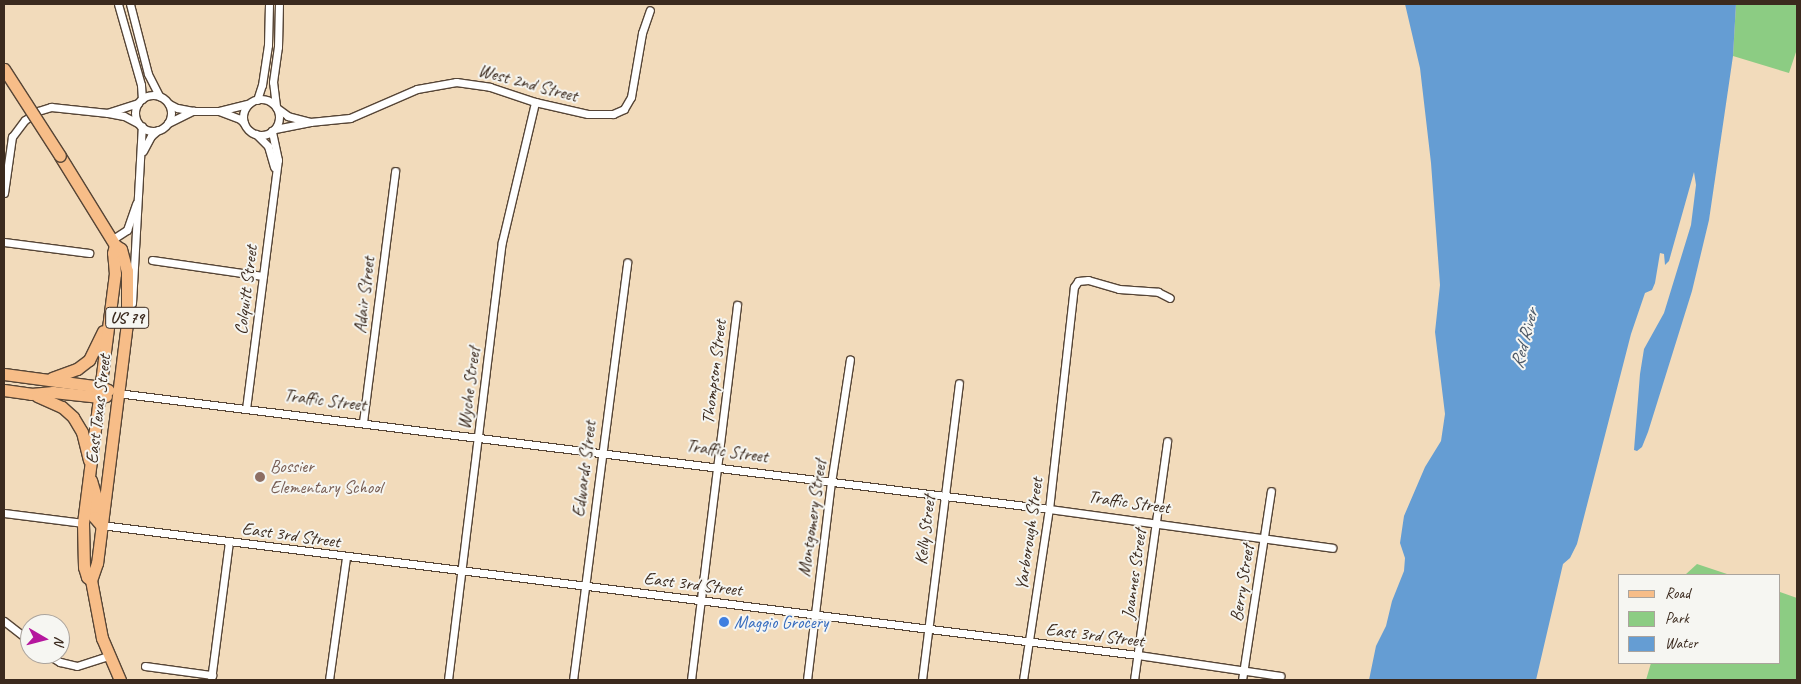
<!DOCTYPE html>
<style>
body{margin:0}
#map{position:relative;width:1801px;height:684px;overflow:hidden;background:#f2dbbb;font-family:Caveat,sans-serif}
div>[style]{position:absolute}
[style*='--x']{left:calc(var(--x)*1px);top:calc(var(--y)*1px);width:calc(var(--w)*1px);rotate:calc(var(--a)*1deg)}
.green>*{inset:0;background:#8ccc83}
.water>*{inset:0;background:#659dd3}
.roads{filter:drop-shadow(1px 0 #564536) drop-shadow(-1px 0 #564536) drop-shadow(0 1px #564536) drop-shadow(0 -1px #564536)}
.street>*{height:7px;margin:-3.5px;padding:0 3.5px;transform-origin:3.5px;border-radius:3.5px;background:#fff}
.street>.ring{margin:-3.5px;padding:0;box-sizing:content-box;background:none;border:7px solid #fff;border-radius:50%}
.primary>*{height:11px;margin:-5.5px;padding:0 5.5px;transform-origin:5.5px;border-radius:5.5px;background:#f7bd88}
.bridges{filter:drop-shadow(1px 0 #564536) drop-shadow(-1px 0 #564536) drop-shadow(0 1px #564536) drop-shadow(0 -1px #564536)}
.primary-bridge>*{height:11px;margin:-5.5px;padding:0 5.5px;transform-origin:5.5px;border-radius:5.5px;background:#f7bd88}
.dots>*{width:14px;height:14px;translate:-50% -50%;box-sizing:border-box;border:2px solid #f6f6f2;border-radius:50%}
span{translate:-50% -50%;white-space:nowrap;text-align:center;line-height:1.15;-webkit-text-stroke:4px #f6f6f2;paint-order:stroke}
.shield-label span{padding:1px 4px;background:#f6f6f2;border:1px solid;border-radius:4px;-webkit-text-stroke-width:0}
.shield-label{font-size:16px;color:#3b2a1e;font-weight:700}
.street-label{font-size:18px;color:#3b2a1e}
.education-label{font-size:18px;color:#785e54}
.left{translate:0 -50%;text-align:left}
.shop-label{font-size:18px;color:#366cbe}
.water-label{font-size:19px;color:#4c5866;font-style:italic}
.frame{position:absolute;inset:0;border:5px solid #3b2a1e;pointer-events:none}
.legend{position:absolute;left:1618px;top:574px;width:162px;height:90px;box-sizing:border-box;background:#f6f6f2;border:1px solid #aba49d;margin:0;padding:6px 9px;list-style:none;font-size:15px;color:#3b2a1e}
.legend li{display:flex;align-items:center;gap:10px;height:25px}
.legend b{width:25px;border:1px solid #aba49d}
.north{position:absolute;left:20px;top:614px;width:50px;height:50px;box-sizing:border-box;background:#f6f6f2;border:1px solid #aba49d;border-radius:50%;rotate:98deg;font-size:14px;font-weight:700;line-height:20px;text-align:center;color:#3b2a1e}
.north::after{content:'';display:block;margin:auto;width:18px;height:22px;background:#b5179e;clip-path:polygon(50% 0,100% 100%,50% 72%,0 100%)}
</style>
<div id="map">
<div class="green">
<i style="clip-path:polygon(1736px 4px,1797px 4px,1797px 49px,1789px 73px,1733px 56px)"></i>
<i style="clip-path:polygon(1697px 564px,1730px 575px,1685px 575px)"></i>
<i style="clip-path:polygon(1780px 592px,1797px 598px,1797px 680px,1646px 680px,1651px 663px,1780px 663px)"></i>
</div>
<div class="water">
<i style="clip-path:polygon(1405px 4px,1736px 4px,1733px 56px,1709px 220px,1692px 291px,1648px 432px,1642px 447px,1637px 451px,1634px 450px,1640px 374px,1644px 349px,1664px 313px,1691px 225px,1696px 185px,1694px 172px,1669px 261px,1665px 265px,1664px 254px,1660px 253px,1655px 283px,1652px 290px,1645px 293px,1631px 334px,1577px 544px,1570px 558px,1563px 564px,1536px 680px,1369px 680px,1376px 646px,1386px 626px,1392px 601px,1404px 571px,1405px 558px,1400px 543px,1404px 516px,1425px 467px,1441px 441px,1445px 414px,1435px 332px,1440px 285px,1431px 163px,1420px 68px)"></i>
</div>
<div class="roads">
<div class="street">
<i style="--x:118;--y:4;--w:84;--a:74.1"></i>
<i style="--x:141;--y:85;--w:14;--a:86"></i>
<i style="--x:130;--y:4;--w:72;--a:75.6"></i>
<i style="--x:148;--y:74;--w:25;--a:63"></i>
<i class="ring" style="left:135px;top:95px;width:29px;height:29px"></i>
<i class="ring" style="left:243px;top:99px;width:29px;height:29px"></i>
<i style="--x:257;--y:100;--w:16;--a:-72"></i>
<i style="--x:262;--y:85;--w:40;--a:-81.5"></i>
<i style="--x:268;--y:45;--w:41;--a:-88.6"></i>
<i style="--x:138;--y:103;--w:32;--a:162"></i>
<i style="--x:108;--y:113;--w:16;--a:11"></i>
<i style="--x:124;--y:116;--w:16;--a:27"></i>
<i style="--x:276;--y:106;--w:24;--a:-97"></i>
<i style="--x:273;--y:82;--w:35;--a:-82"></i>
<i style="--x:278;--y:47;--w:43;--a:-88.7"></i>
<i style="--x:193;--y:111;--w:26;--a:0"></i>
<i style="--x:310;--y:122;--w:40;--a:-5.7"></i>
<i style="--x:350;--y:118;--w:73;--a:-23.4"></i>
<i style="--x:417;--y:89;--w:40;--a:-10"></i>
<i style="--x:456;--y:82;--w:34;--a:8"></i>
<i style="--x:490;--y:87;--w:47;--a:18.4"></i>
<i style="--x:535;--y:102;--w:54;--a:12.8"></i>
<i style="--x:588;--y:114;--w:25;--a:0"></i>
<i style="--x:613;--y:114;--w:12;--a:-24"></i>
<i style="--x:624;--y:109;--w:14;--a:-60"></i>
<i style="--x:631;--y:97;--w:65;--a:-80.2"></i>
<i style="--x:642;--y:33;--w:24;--a:-71"></i>
<i style="--x:168;--y:123;--w:28;--a:-26"></i>
<i style="--x:193;--y:111;--w:16;--a:-169"></i>
<i style="--x:177;--y:108;--w:9;--a:-153"></i>
<i style="--x:244;--y:123;--w:6;--a:-135"></i>
<i style="--x:240;--y:119;--w:22;--a:-159"></i>
<i style="--x:219;--y:111;--w:30;--a:-14"></i>
<i style="--x:275;--y:129;--w:36;--a:-11"></i>
<i style="--x:310;--y:122;--w:23;--a:-165"></i>
<i style="--x:288;--y:116;--w:14;--a:-144"></i>
<i style="--x:256;--y:134;--w:17;--a:45"></i>
<i style="--x:268;--y:146;--w:22;--a:74"></i>
<i style="--x:143;--y:151;--w:17;--a:-62"></i>
<i style="--x:151;--y:136;--w:9;--a:-41"></i>
<i style="--x:4;--y:193;--w:57;--a:-81.9"></i>
<i style="--x:12;--y:137;--w:21;--a:-53"></i>
<i style="--x:25;--y:120;--w:16;--a:-35"></i>
<i style="--x:38;--y:111;--w:14;--a:-17"></i>
<i style="--x:51;--y:107;--w:57;--a:6"></i>
<i style="--x:113;--y:239;--w:17;--a:-33"></i>
<i style="--x:127;--y:230;--w:28;--a:-71"></i>
<i style="--x:4;--y:242;--w:86;--a:7.4"></i>
<i style="--x:152;--y:260;--w:112;--a:8.2"></i>
<i style="--x:132;--y:303;--w:177;--a:-86.8"></i>
<i style="--x:117;--y:393;--w:939;--a:7.09"></i>
<i style="--x:1049;--y:509;--w:286;--a:7.8"></i>
<i style="--x:246;--y:409;--w:251;--a:-82.7"></i>
<i style="--x:278;--y:160;--w:30;--a:-102"></i>
<i style="--x:363;--y:422;--w:253;--a:-82.7"></i>
<i style="--x:4;--y:513;--w:80;--a:7.2"></i>
<i style="--x:101;--y:525;--w:1045;--a:7.15"></i>
<i style="--x:1138;--y:655;--w:144;--a:8.4"></i>
<i style="--x:4;--y:621;--w:33;--a:38"></i>
<i style="--x:47;--y:654;--w:15;--a:32"></i>
<i style="--x:60;--y:662;--w:17;--a:13"></i>
<i style="--x:77;--y:666;--w:33;--a:-18"></i>
<i style="--x:145;--y:666;--w:68;--a:7.7"></i>
<i style="--x:211;--y:680;--w:140;--a:-82.6"></i>
<i style="--x:329;--y:680;--w:124;--a:-82.1"></i>
<i style="--x:448;--y:680;--w:441;--a:-83"></i>
<i style="--x:502;--y:242;--w:144;--a:-76.7"></i>
<i style="--x:573;--y:680;--w:421;--a:-82.6"></i>
<i style="--x:691;--y:680;--w:378;--a:-83"></i>
<i style="--x:807;--y:680;--w:198;--a:-83.1"></i>
<i style="--x:831;--y:483;--w:125;--a:-81.3"></i>
<i style="--x:922;--y:680;--w:299;--a:-82.9"></i>
<i style="--x:1023;--y:680;--w:173;--a:-81.4"></i>
<i style="--x:1049;--y:509;--w:223;--a:-83.6"></i>
<i style="--x:1074;--y:287;--w:7;--a:-56"></i>
<i style="--x:1078;--y:281;--w:10;--a:-6"></i>
<i style="--x:1088;--y:280;--w:32;--a:16"></i>
<i style="--x:1119;--y:289;--w:39;--a:4"></i>
<i style="--x:1158;--y:292;--w:13;--a:27"></i>
<i style="--x:1134;--y:680;--w:241;--a:-82.1"></i>
<i style="--x:1242;--y:680;--w:191;--a:-81.3"></i>
</div>
<div class="primary">
<i style="--x:60;--y:156;--w:105;--a:58.3"></i>
<i style="--x:115;--y:245;--w:7;--a:34"></i>
<i style="--x:121;--y:249;--w:23;--a:75"></i>
<i style="--x:127;--y:271;--w:52;--a:90"></i>
<i style="--x:127;--y:323;--w:242;--a:97.1"></i>
<i style="--x:97;--y:563;--w:18;--a:109"></i>
<i style="--x:91;--y:580;--w:59;--a:79.3"></i>
<i style="--x:102;--y:638;--w:46;--a:66.8"></i>
<i style="--x:4;--y:374;--w:98;--a:7.6"></i>
<i style="--x:101;--y:387;--w:8;--a:23"></i>
<i style="--x:52;--y:378;--w:27;--a:-20"></i>
<i style="--x:77;--y:369;--w:15;--a:-37"></i>
<i style="--x:89;--y:360;--w:32;--a:-64"></i>
<i style="--x:4;--y:390;--w:27;--a:8"></i>
<i style="--x:31;--y:394;--w:22;--a:-5"></i>
<i style="--x:53;--y:392;--w:47;--a:6.1"></i>
<i style="--x:100;--y:397;--w:6;--a:-9"></i>
<i style="--x:37;--y:396;--w:27;--a:24"></i>
<i style="--x:62;--y:407;--w:15;--a:42"></i>
<i style="--x:73;--y:417;--w:17;--a:59"></i>
<i style="--x:82;--y:432;--w:29;--a:76"></i>
<i style="--x:91;--y:480;--w:18;--a:74"></i>
<i style="--x:96;--y:497;--w:20;--a:96"></i>
<i style="--x:94;--y:517;--w:11;--a:49"></i>
<i style="--x:91;--y:580;--w:5;--a:-143"></i>
<i style="--x:87;--y:577;--w:10;--a:-107"></i>
<i style="--x:84;--y:567;--w:44;--a:-91.3"></i>
<i style="--x:83;--y:523;--w:251;--a:-82.7"></i>
<i style="--x:115;--y:274;--w:21;--a:-95"></i>
<i style="--x:113;--y:253;--w:8;--a:-76"></i>
</div>
</div>
<div class="bridges">
<div class="primary-bridge">
<i style="--x:4;--y:69;--w:103;--a:57.2"></i>
</div>
</div>
<div class="dots">
<i style="left:260px;top:477px;background:#8d6e63"></i>
<i style="left:724px;top:622px;background:#3f7fe0"></i>
</div>
<div class="shield-label">
<span style="left:127px;top:318px">US 79</span>
</div>
<div class="street-label">
<span style="left:528px;top:83px;rotate:15deg">West 2nd Street</span>
<span style="left:246px;top:290px;rotate:-83deg">Colquitt Street</span>
<span style="left:364px;top:295px;rotate:-83deg">Adair Street</span>
<span style="left:714px;top:372px;rotate:-83deg">Thompson Street</span>
<span style="left:469px;top:388px;rotate:-83deg">Wyche Street</span>
<span style="left:325px;top:400px;rotate:7deg">Traffic Street</span>
<span style="left:98px;top:409px;rotate:-83deg">East Texas Street</span>
<span style="left:727px;top:451px;rotate:8deg">Traffic Street</span>
<span style="left:584px;top:469px;rotate:-83deg">Edwards Street</span>
<span style="left:1129px;top:502px;rotate:8deg">Traffic Street</span>
<span style="left:812px;top:518px;rotate:-82deg">Montgomery Street</span>
<span style="left:925px;top:530px;rotate:-83deg">Kelly Street</span>
<span style="left:1029px;top:534px;rotate:-82deg">Yarborough Street</span>
<span style="left:291px;top:535px;rotate:8deg">East 3rd Street</span>
<span style="left:1134px;top:574px;rotate:-82deg">Joannes Street</span>
<span style="left:1242px;top:583px;rotate:-81deg">Berry Street</span>
<span style="left:693px;top:584px;rotate:7deg">East 3rd Street</span>
<span style="left:1095px;top:635px;rotate:7deg">East 3rd Street</span>
</div>
<div class="education-label">
<span class="left" style="left:270px;top:477px">Bossier<br>Elementary School</span>
</div>
<div class="shop-label">
<span class="left" style="left:734px;top:622px">Maggio Grocery</span>
</div>
<div class="water-label">
<span style="left:1525px;top:339px;rotate:-75deg">Red River</span>
</div>
<div class="frame"></div>
<ul class="legend">
<li><b style="height:6px;background:#f7bd88"></b>Road</li>
<li><b style="height:14px;background:#8ccc83"></b>Park</li>
<li><b style="height:14px;background:#659dd3"></b>Water</li>
</ul>
<div class="north">N</div>
</div>
